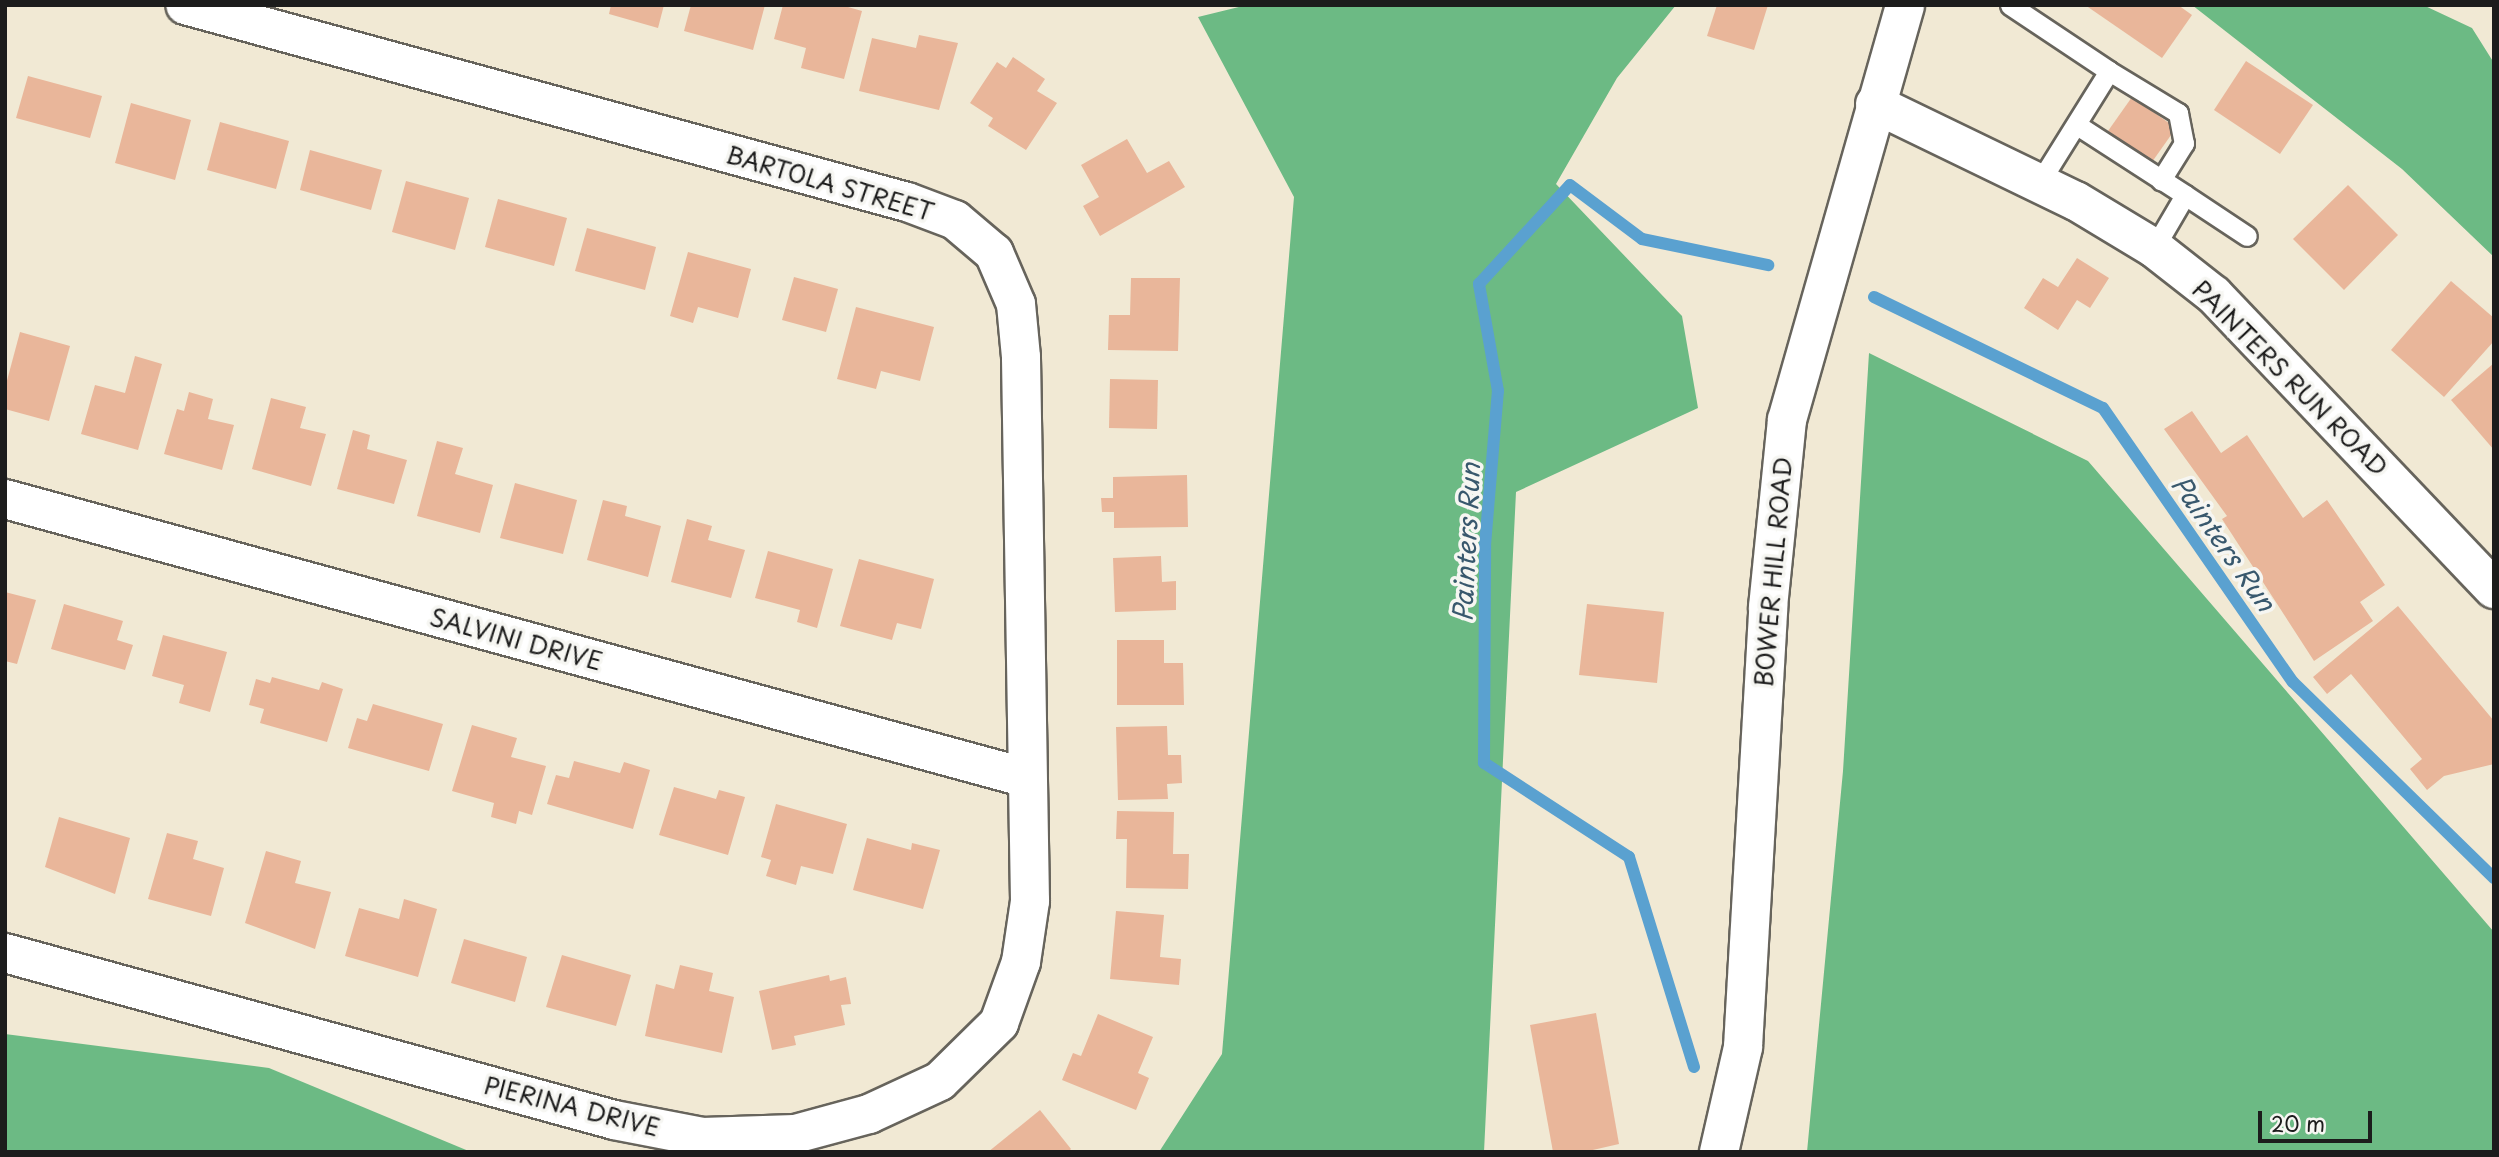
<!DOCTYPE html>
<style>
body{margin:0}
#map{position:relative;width:2499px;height:1157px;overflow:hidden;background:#f1e9d4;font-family:"Playpen Sans",sans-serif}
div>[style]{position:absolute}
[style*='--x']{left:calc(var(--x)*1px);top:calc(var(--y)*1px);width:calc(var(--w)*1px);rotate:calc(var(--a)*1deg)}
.forest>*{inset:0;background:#6cba84}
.stream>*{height:12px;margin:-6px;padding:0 6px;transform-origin:6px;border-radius:6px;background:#5aa1d0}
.building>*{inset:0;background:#e9b69a}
.roads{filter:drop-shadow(2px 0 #67645c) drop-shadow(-2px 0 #67645c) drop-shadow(0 2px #67645c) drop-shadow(0 -2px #67645c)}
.lane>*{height:19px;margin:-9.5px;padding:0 9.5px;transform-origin:9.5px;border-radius:9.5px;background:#fff}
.street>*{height:38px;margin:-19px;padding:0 19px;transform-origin:19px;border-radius:19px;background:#fff}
.secondary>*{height:38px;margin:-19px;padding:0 19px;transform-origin:19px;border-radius:19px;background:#fff}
span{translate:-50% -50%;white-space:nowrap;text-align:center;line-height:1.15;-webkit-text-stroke:7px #f6f6f2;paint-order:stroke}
.street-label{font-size:24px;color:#1c1c1c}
.water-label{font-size:26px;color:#38586d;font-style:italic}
.frame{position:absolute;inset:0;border:7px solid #1c1c1c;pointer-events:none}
.scale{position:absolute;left:2258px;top:1111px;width:114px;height:32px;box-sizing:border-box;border:4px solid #1c1c1c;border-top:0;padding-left:9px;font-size:21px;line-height:24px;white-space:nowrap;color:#1c1c1c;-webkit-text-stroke:5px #f6f6f2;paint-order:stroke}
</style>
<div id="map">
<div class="forest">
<i style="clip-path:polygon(1247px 5px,1676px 5px,1617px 78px,1556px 184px,1682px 316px,1698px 408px,1516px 492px,1484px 1152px,1159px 1152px,1222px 1054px,1294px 197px,1198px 17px)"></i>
<i style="clip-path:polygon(2192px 5px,2423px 5px,2472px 28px,2494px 63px,2494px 257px,2402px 169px)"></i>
<i style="clip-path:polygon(1869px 353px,2088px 461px,2494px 932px,2494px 1152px,1807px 1152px,1843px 771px)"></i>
<i style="clip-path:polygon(5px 1034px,269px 1068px,471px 1152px,5px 1152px)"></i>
</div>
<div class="stream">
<i style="--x:1874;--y:297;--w:254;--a:25.9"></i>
<i style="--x:2103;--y:408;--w:333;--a:55.3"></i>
<i style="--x:2293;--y:682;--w:281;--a:44.3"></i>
<i style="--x:1694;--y:1067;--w:220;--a:-107.2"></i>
<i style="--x:1629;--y:857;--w:173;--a:-147"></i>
<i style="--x:1484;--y:763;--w:218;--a:-89.7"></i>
<i style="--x:1485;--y:545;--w:155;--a:-85.2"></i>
<i style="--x:1498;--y:391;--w:109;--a:-100.1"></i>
<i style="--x:1479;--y:284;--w:134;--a:-47.4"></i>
<i style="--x:1570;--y:185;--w:90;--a:36.9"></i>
<i style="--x:1642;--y:239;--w:129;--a:11.7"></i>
</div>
<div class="building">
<i style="clip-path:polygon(611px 5px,664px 5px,658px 28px,609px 14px)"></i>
<i style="clip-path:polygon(691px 5px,765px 5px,753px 50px,684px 31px)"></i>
<i style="clip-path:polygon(783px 5px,841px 5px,862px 11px,844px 79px,801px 68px,806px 48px,774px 39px)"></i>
<i style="clip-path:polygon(1717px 5px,1768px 5px,1754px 50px,1707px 36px)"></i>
<i style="clip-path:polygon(2085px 5px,2178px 5px,2192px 15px,2162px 58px)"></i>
<i style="clip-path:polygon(919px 35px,958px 43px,939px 110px,859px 91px,872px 38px,916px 48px)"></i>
<i style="clip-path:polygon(1013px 57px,1045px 79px,1037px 91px,1057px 103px,1026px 150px,988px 126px,993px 118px,970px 103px,997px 62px,1006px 68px)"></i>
<i style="clip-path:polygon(2246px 61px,2313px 105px,2280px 154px,2214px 110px)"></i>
<i style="clip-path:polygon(28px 76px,102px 96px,90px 138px,16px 118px)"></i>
<i style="clip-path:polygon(2132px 97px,2176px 128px,2152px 162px,2108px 131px)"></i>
<i style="clip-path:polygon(131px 103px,191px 120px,175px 180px,115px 163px)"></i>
<i style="clip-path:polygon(220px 122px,289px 141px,276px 189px,207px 170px)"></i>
<i style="clip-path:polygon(1127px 139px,1147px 173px,1169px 161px,1185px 187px,1100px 236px,1083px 206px,1099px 197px,1081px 165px)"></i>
<i style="clip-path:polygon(310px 150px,382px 170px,371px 210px,300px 190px)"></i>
<i style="clip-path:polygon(406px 181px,469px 198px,455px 250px,392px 232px)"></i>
<i style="clip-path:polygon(2348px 185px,2398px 235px,2344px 290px,2293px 239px)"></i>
<i style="clip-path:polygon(498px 199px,567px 218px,554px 266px,485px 247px)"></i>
<i style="clip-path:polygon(587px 228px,656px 247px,645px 290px,575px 271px)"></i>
<i style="clip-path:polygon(688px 252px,751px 269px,738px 318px,698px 307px,693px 323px,670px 316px)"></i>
<i style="clip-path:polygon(2077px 258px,2109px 278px,2090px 308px,2077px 300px,2058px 330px,2024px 308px,2043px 278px,2058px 287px)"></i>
<i style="clip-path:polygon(794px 277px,838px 289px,826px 332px,782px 320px)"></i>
<i style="clip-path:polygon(1131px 278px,1180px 278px,1178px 351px,1108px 350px,1109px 315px,1130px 315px)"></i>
<i style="clip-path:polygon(2451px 281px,2494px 318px,2494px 341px,2444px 397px,2391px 350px)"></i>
<i style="clip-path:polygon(856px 307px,934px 327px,920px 381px,881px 371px,876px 389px,837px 379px)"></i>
<i style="clip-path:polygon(20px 332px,70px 346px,49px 421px,5px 409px,5px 388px)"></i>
<i style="clip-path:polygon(135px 356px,162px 364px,138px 450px,81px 434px,95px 385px,125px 393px)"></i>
<i style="clip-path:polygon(2494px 363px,2494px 450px,2451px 400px)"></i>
<i style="clip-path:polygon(1110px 379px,1158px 380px,1157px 429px,1109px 428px)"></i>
<i style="clip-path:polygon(189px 392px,213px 399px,208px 419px,234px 425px,222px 470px,164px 454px,177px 409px,184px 411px)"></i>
<i style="clip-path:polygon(271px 398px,306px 407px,300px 428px,326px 434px,311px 486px,252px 469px)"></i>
<i style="clip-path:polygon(2192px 411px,2221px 453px,2247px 435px,2303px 518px,2327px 500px,2385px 585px,2360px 602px,2373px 621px,2314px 661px,2222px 519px,2227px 516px,2164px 429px)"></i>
<i style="clip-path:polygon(353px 430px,370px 435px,367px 449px,407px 460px,394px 504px,337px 489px)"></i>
<i style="clip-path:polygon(437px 441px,463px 448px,455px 474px,493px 485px,480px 533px,417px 516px)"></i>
<i style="clip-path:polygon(1187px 475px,1188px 527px,1114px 528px,1114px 512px,1102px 512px,1101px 498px,1113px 498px,1113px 477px)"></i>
<i style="clip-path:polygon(515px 483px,577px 500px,563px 554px,500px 538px)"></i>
<i style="clip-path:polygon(603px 500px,627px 506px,625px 516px,661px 526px,648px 577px,587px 560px)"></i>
<i style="clip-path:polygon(687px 519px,712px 526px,708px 540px,745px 550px,731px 598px,671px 582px)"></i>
<i style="clip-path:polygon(768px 551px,833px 569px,817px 628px,797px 622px,800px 610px,755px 598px)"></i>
<i style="clip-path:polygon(1161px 556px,1162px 582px,1176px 581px,1176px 610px,1115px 612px,1113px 558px)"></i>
<i style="clip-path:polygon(859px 559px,934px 579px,921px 629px,897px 623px,892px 640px,840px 626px)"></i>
<i style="clip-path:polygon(5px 592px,36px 600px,17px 664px,5px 661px)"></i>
<i style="clip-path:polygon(64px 604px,123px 621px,117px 640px,133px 645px,125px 670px,51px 649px)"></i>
<i style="clip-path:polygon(1587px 604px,1664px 612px,1657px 683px,1579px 675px)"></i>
<i style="clip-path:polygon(2398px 606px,2494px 721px,2494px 764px,2444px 776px,2427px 790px,2410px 769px,2422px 759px,2351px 674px,2327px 694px,2313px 677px)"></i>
<i style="clip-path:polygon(163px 635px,227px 652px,210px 712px,179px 703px,184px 685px,152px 676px)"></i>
<i style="clip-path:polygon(1117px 640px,1164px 640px,1164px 663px,1183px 663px,1184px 705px,1117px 705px)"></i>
<i style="clip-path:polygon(272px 677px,319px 690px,322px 682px,343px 689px,327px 742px,260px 723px,264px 709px,249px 705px,256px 679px,270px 683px)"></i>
<i style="clip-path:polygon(373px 704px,443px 724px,429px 771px,348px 748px,357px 718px,367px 721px)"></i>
<i style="clip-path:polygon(472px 725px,517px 738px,511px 757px,546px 766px,532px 815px,519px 811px,516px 824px,491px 817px,494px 803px,452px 791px)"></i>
<i style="clip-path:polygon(1167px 726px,1168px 755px,1181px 755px,1182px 783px,1167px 784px,1168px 799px,1118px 800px,1116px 727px)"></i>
<i style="clip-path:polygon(574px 761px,620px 773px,624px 762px,650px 770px,633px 829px,547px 804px,556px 775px,569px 778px)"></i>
<i style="clip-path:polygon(674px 787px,716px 799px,719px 790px,745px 797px,728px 855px,659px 835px)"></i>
<i style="clip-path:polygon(776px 804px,847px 824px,833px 874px,801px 866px,796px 885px,766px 876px,771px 860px,761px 857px)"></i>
<i style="clip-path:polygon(1117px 811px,1174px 812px,1173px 854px,1189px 854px,1188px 889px,1126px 888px,1127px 839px,1116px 839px)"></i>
<i style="clip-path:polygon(59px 817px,130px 838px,115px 894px,45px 867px)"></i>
<i style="clip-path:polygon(167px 833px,198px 841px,193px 859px,224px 868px,211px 916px,148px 899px)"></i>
<i style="clip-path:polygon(867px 838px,911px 850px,912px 843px,940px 850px,923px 909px,853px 890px)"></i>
<i style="clip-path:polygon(266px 851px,301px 861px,295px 883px,331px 892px,315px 949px,245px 923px)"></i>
<i style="clip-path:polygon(404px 899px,437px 909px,418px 977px,345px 956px,359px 908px,399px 919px)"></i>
<i style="clip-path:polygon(1116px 911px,1164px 915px,1160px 957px,1181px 959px,1179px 985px,1110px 979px)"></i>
<i style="clip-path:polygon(464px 939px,527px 957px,515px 1002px,451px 983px)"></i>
<i style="clip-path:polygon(562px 955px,631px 975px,616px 1026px,546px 1007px)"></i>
<i style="clip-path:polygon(680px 965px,713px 973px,709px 991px,734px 997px,722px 1053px,645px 1036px,656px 984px,674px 989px)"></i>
<i style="clip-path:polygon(829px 975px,830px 981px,846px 977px,851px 1004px,841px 1005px,845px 1025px,794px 1036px,796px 1045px,772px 1050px,759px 991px)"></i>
<i style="clip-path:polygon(1596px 1013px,1619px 1144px,1584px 1152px,1553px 1152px,1530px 1025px)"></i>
<i style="clip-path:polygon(1098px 1014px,1153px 1037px,1138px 1073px,1149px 1078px,1136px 1110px,1062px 1080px,1073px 1053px,1081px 1056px)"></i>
<i style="clip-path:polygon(1040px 1110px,1071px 1149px,1068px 1152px,988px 1152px)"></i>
</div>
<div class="roads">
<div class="lane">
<i style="--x:2010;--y:5;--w:119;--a:33.7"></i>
<i style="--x:2109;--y:71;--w:132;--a:122"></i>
<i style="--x:2109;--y:71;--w:81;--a:31.3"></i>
<i style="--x:2178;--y:113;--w:31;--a:79"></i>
<i style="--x:2184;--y:143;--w:44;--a:121.9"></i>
<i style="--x:2077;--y:125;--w:129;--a:32.9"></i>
<i style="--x:2185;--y:195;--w:61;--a:120.3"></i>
<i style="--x:2185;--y:195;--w:74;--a:33.5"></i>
</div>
<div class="street">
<i style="--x:5;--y:499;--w:1059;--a:15.27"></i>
<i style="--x:5;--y:953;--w:631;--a:15.33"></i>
<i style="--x:614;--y:1120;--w:90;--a:10.9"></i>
<i style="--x:702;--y:1137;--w:93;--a:-1.8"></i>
<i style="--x:795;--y:1134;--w:77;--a:-15.1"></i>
<i style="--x:869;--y:1114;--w:78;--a:-24.9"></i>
<i style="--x:940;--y:1081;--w:83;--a:-44.5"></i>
<i style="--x:999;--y:1023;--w:65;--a:-70.2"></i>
<i style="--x:1021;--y:962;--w:62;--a:-81.6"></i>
<i style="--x:1030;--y:901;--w:544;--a:-90.95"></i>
<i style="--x:1021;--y:357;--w:53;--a:-95.4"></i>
<i style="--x:1016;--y:304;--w:56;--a:-113.3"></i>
<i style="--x:994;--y:253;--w:51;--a:-139.8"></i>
<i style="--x:955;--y:220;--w:51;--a:-159.4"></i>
<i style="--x:907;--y:202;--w:748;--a:-164.74"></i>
</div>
<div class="secondary">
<i style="--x:1875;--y:104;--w:223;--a:25.8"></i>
<i style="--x:2076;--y:201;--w:91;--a:31.1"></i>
<i style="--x:2154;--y:248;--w:76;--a:38.1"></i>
<i style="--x:2214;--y:295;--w:406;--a:46.4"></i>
<i style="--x:1719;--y:1152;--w:108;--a:-77.1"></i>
<i style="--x:1743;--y:1047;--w:441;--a:-86.7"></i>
<i style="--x:1768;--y:607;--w:188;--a:-84.2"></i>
<i style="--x:1787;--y:420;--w:431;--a:-74.1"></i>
</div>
</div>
<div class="street-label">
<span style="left:830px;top:183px;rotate:16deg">BARTOLA STREET</span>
<span style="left:2290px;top:378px;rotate:45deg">PAINTERS RUN ROAD</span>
<span style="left:1773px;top:572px;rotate:-85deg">BOWER HILL ROAD</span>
<span style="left:516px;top:639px;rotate:15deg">SALVINI DRIVE</span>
<span style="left:572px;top:1106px;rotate:14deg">PIERINA DRIVE</span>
</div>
<div class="water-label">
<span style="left:1466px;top:542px;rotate:-87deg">Painters Run</span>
<span style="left:2224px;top:543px;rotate:55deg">Painters Run</span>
</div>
<div class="frame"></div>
<div class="scale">20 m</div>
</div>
